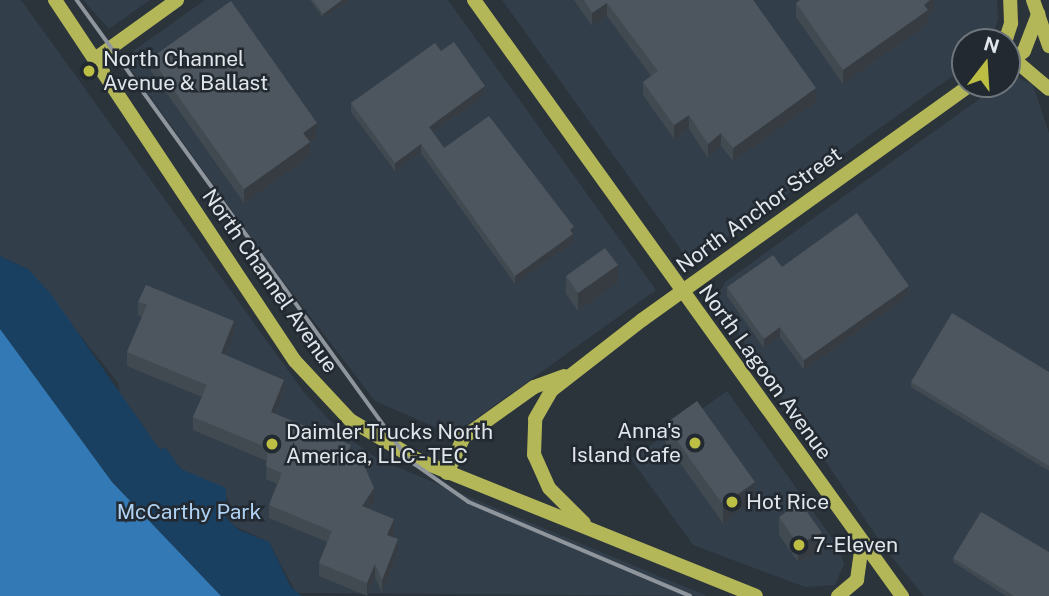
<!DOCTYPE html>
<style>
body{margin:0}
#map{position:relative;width:1049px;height:596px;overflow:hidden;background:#2b333b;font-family:"Public Sans",sans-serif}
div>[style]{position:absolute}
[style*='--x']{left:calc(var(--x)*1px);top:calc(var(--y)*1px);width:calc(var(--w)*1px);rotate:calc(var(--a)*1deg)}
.built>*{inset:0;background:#333e4b}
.green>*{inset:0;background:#1a4061}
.water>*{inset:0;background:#3279b5}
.secondary>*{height:14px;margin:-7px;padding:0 7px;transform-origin:7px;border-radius:7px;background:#b4b757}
.rail>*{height:3.5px;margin:-1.75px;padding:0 1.75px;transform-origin:1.75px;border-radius:1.75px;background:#8f959c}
.wall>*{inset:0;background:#424a51}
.shaded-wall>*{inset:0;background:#363c42}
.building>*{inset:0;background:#4d565e}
.dots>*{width:19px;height:19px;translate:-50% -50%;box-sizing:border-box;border:4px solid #222931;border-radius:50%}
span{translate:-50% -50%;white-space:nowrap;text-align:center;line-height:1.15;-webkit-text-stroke:5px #222931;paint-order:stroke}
.poi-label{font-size:21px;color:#e1e6eb}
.left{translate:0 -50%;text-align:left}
.right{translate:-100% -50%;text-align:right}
.street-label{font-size:21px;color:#e1e6eb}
.park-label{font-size:21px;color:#b0d2f3}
.north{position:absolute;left:951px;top:28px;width:70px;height:70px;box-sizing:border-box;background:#222931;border:2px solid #6e757b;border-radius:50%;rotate:17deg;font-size:19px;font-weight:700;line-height:28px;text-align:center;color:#e1e6eb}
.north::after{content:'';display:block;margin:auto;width:24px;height:32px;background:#bcbf43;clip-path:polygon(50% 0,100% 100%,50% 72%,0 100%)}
</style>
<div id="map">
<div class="built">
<i style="clip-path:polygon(0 0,21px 0,303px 391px,340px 432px,378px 459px,707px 596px,296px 593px,269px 542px,234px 526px,225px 514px,229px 500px,181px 469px,165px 447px,160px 451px,121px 400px,118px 383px,28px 269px,0 256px)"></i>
<i style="clip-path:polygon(83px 0,150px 0,109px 29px)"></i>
<i style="clip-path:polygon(205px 0,448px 0,656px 290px,453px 435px,375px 401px,273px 268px,127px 64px,133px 51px)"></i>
<i style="clip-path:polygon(502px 0,997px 0,998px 19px,991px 42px,965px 42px,965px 67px,700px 257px,684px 254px)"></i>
<i style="clip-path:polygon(1013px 75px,1033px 85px,1049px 133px,1049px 596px,924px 596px,886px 550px,720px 307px,719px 293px,725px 282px,1000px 84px,1007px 84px)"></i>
<i style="clip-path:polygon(727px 391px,837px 545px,844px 564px,835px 585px,805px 587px,693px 545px,631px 459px)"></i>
</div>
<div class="green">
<i style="clip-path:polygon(0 256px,28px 269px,51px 294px,160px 450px,165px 447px,181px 469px,226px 488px,226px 518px,239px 530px,269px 542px,291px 587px,302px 596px,221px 596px,112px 482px,0 329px)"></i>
</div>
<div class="water">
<i style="clip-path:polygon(0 329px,112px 482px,221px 596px,0 596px)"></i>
</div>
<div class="secondary">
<i style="--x:55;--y:0;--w:433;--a:56.4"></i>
<i style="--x:295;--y:361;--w:81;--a:47"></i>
<i style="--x:350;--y:420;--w:79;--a:30.5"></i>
<i style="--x:418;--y:460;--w:364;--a:21.9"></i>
<i style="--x:474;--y:0;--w:734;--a:54.32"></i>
<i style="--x:1033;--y:0;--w:49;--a:70.8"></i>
<i style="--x:1005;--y:42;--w:20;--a:-72"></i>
<i style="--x:1011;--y:23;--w:23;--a:-92"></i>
<i style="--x:95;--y:59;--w:101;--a:-35.7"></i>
<i style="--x:1016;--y:61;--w:43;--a:40.3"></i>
<i style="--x:1007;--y:64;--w:21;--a:-37"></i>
<i style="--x:1024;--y:51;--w:40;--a:-69"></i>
<i style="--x:447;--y:473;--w:40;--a:-65"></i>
<i style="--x:464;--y:437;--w:86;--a:-35.5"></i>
<i style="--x:534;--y:387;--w:32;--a:-20"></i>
<i style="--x:584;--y:523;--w:49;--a:-135"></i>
<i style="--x:549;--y:488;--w:36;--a:-114"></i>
<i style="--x:534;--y:455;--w:36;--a:-88"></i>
<i style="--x:535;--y:419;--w:34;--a:-60"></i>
<i style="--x:552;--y:390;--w:114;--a:-37.9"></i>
<i style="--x:642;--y:320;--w:406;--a:-35.6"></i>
<i style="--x:838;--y:596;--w:25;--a:-40"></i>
<i style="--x:857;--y:580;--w:35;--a:-82"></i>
</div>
<div class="rail">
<i style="--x:77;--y:0;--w:567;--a:54.18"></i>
<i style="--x:409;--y:460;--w:73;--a:35"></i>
<i style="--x:469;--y:502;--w:240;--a:23"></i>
</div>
<div class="wall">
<i style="clip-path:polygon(310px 0,349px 0,323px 18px)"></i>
<i style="clip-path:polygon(574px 0,753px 0,816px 102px,733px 161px,721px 146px,708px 158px,689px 129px,674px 139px,643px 95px,643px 82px,651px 76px,607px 16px,592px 26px)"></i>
<i style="clip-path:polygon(934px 2px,934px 11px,928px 16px,928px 24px,843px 84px,796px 17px,796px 3px)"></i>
<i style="clip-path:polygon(441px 51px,485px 95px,433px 132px,444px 148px,574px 236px,573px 237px,573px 243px,515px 284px,421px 153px,395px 171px,351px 112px,351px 103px)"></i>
<i style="clip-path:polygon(151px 58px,317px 137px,310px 142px,310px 156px,244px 203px,151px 71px)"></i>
<i style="clip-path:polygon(782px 267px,909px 295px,804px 370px,780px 337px,764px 348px,727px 296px,727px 287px)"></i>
<i style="clip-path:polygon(566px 276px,618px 283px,578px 311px,566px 294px)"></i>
<i style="clip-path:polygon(138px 302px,234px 335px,226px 355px,284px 393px,276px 414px,351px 458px,349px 462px,374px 501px,369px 508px,394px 532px,392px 537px,398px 552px,382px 593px,375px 577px,367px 596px,319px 576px,319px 563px,327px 542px,269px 518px,269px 505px,277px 484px,266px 479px,267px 461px,193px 430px,193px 417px,202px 397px,127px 366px,127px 352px,142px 317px,138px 315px)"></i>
<i style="clip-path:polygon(1049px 372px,1049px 471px,911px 387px,911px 382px)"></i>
<i style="clip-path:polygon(665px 424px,755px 500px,723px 523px,665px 442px)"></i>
<i style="clip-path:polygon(779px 517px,822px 551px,798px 562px,779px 535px)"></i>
<i style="clip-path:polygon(953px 558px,1049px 596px,1006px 596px,953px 562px)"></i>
</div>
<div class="shaded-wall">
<i style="clip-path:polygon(342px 0,349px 0,323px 18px,323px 14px)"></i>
<i style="clip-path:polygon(930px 0,938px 0,934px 2px,934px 11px,928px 16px,928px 24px,843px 84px,843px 70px)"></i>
<i style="clip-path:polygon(607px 3px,607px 16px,592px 26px,592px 13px)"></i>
<i style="clip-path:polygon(485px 86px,485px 95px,429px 135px,429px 127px)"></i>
<i style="clip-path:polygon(816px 88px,816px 102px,733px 161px,733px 148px)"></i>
<i style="clip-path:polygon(689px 115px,689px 129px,674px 139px,674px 125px)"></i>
<i style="clip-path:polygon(317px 123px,317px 137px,303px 147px,303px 133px)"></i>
<i style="clip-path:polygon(721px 133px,721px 146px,708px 158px,708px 144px)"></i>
<i style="clip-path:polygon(310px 142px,310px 156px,244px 203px,244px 189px)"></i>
<i style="clip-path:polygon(421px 144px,421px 153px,395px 171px,395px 163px)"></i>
<i style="clip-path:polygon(574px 227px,573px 243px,515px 284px,515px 276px)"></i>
<i style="clip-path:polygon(618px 265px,618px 283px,578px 311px,578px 293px)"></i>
<i style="clip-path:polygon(909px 286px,909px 295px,804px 370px,804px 360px)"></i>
<i style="clip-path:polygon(234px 321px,234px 335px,221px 367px,221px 353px)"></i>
<i style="clip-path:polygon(780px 327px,780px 337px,764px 348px,764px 339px)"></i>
<i style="clip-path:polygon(284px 380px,284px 393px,271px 425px,271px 412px)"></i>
<i style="clip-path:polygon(351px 445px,351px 458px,344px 474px,344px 461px)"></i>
<i style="clip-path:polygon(755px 482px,755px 500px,723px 523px,723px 505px)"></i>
<i style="clip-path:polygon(374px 488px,374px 501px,362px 519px,362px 506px)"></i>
<i style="clip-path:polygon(394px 519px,394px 532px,387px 549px,387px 535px)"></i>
<i style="clip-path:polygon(822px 533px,822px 551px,798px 562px,798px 544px)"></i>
<i style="clip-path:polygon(398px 539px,398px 552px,382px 593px,382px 580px)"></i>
<i style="clip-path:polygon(375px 564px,375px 577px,367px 596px,367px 583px)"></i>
</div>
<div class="building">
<i style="clip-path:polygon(313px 0,342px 0,323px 14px)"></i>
<i style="clip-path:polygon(584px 0,753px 0,816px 88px,733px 148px,721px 133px,708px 144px,689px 115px,674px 125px,643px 82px,658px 71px,607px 3px,592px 13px)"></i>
<i style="clip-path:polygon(800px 0,930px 0,924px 5px,928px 10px,843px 70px,796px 3px)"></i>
<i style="clip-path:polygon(231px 1px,317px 123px,303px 133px,310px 142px,244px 189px,151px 58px)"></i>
<i style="clip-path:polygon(454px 42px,485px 86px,429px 127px,444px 148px,489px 116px,574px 227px,570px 230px,573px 234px,515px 276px,421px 144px,395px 163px,351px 103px,435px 43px,441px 51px)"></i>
<i style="clip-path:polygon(857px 213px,909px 286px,804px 360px,780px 327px,764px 339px,727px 287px,773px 255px,782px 267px)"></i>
<i style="clip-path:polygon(605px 248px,618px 265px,578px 293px,566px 276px)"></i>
<i style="clip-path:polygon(146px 285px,234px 321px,221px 353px,284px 380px,271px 412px,351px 445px,344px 461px,364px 465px,374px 488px,362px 506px,394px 519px,387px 535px,398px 539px,382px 580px,375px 564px,367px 583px,319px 563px,332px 531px,269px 505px,282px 473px,266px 466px,268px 448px,193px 417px,207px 385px,127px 352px,147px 305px,138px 302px)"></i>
<i style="clip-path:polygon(952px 313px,1049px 372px,1049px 466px,911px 382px)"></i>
<i style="clip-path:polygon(697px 401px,755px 482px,723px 505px,665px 424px)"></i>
<i style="clip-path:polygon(800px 502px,822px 533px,798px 544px,779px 517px)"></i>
<i style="clip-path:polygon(981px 512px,1049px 552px,1049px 596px,1014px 596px,953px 558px)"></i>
</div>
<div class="dots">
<i style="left:89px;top:71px;background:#bcbf43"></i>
<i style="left:695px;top:443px;background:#bcbf43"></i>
<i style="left:272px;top:444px;background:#bcbf43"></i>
<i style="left:732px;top:502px;background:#bcbf43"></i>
<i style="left:799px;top:545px;background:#bcbf43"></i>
</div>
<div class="poi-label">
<span class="left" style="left:103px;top:71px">North Channel<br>Avenue &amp; Ballast</span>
<span class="right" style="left:681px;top:443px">Anna's<br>Island Cafe</span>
<span class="left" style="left:286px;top:444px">Daimler Trucks North<br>America, LLC - TEC</span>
<span class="left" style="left:746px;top:502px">Hot Rice</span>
<span class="left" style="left:813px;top:545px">7-Eleven</span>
</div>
<div class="street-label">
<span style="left:759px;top:210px;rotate:-36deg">North Anchor Street</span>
<span style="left:270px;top:281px;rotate:55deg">North Channel Avenue</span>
<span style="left:765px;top:372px;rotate:54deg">North Lagoon Avenue</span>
</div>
<div class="park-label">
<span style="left:189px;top:512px">McCarthy Park</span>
</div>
<div class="north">N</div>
</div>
